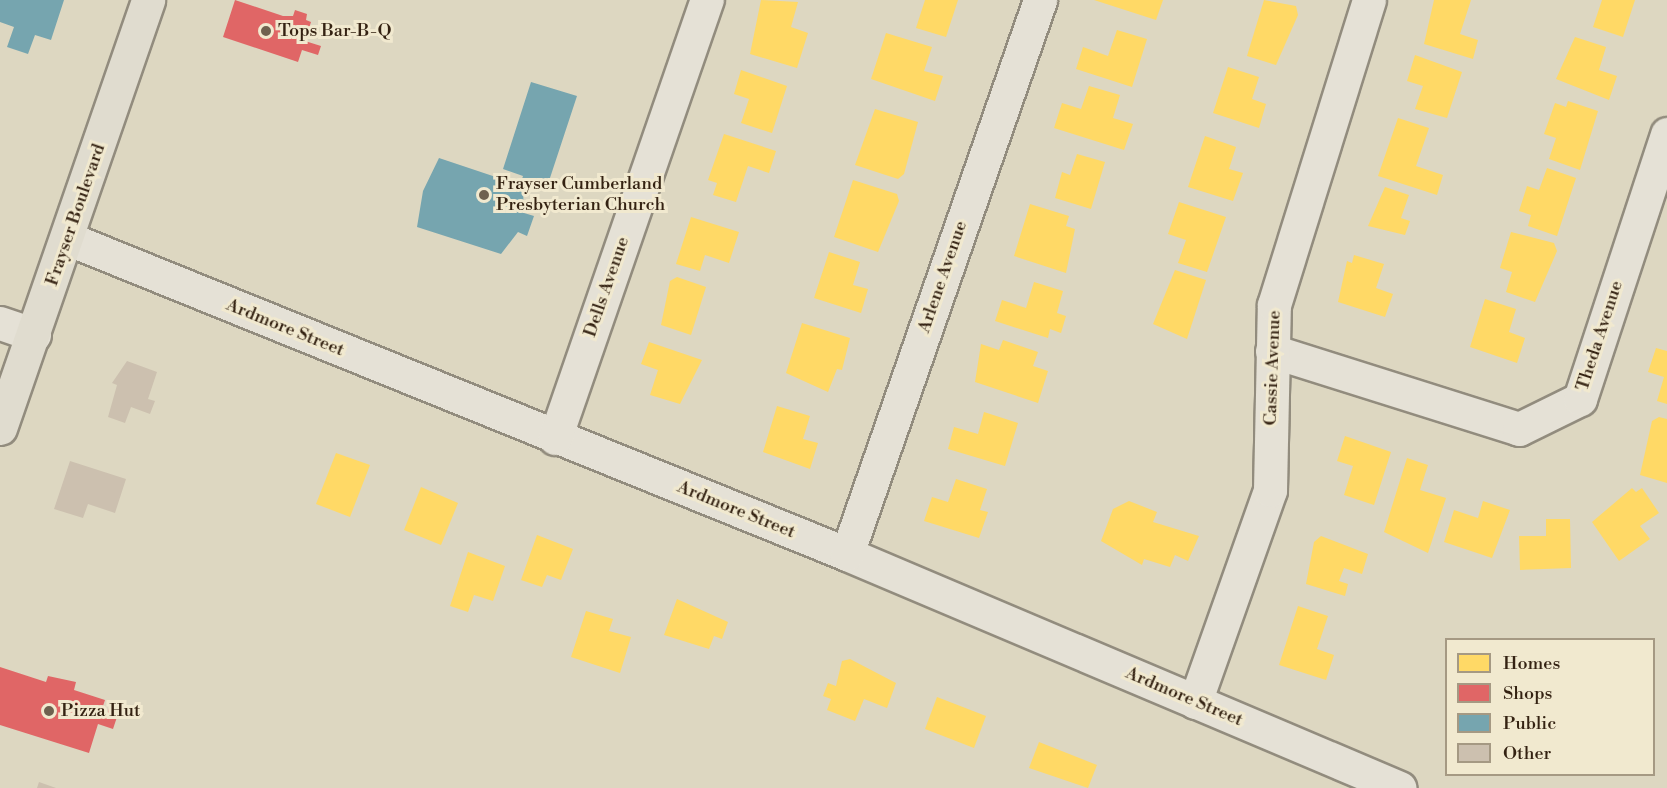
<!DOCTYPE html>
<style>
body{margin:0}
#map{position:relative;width:1667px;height:788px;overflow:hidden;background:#ddd7c1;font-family:"Libre Bodoni",serif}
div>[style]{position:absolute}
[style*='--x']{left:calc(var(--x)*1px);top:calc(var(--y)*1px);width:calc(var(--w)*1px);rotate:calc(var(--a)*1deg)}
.homes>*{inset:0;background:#ffd966}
.shops>*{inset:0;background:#e06666}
.public>*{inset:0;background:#76a5af}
.building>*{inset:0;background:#ccc0af}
.roads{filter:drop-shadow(2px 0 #928c7e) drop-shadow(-2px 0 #928c7e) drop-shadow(0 2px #928c7e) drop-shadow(0 -2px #928c7e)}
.minor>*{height:33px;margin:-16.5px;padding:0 16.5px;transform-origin:16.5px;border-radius:16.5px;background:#e5e1d6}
.major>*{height:33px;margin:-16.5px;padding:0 16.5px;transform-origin:16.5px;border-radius:16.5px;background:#e0dccf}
.dots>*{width:16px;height:16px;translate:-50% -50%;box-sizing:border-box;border:3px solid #f1e9cf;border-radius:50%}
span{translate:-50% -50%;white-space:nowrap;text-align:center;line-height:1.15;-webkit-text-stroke:6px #f1e9cf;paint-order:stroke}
.poi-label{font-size:18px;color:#342212}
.left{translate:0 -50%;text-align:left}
.street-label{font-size:18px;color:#342212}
.legend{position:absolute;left:1445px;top:638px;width:210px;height:138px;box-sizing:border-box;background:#f1e9cf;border:2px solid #a59983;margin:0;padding:8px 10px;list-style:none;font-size:18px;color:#342212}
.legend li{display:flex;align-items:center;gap:12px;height:30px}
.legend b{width:30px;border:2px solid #a59983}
</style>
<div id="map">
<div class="homes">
<i style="clip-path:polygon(761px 0,798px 2px,791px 27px,808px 33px,797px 68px,750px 54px)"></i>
<i style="clip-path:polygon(925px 0,958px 0,946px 37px,916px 28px)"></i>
<i style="clip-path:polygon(1094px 0,1163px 0,1156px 20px)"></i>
<i style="clip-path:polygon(1264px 0,1296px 6px,1298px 15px,1276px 65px,1247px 56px)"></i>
<i style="clip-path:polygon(1434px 0,1471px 0,1460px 34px,1478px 40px,1473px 59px,1424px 44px)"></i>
<i style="clip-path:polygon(1602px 0,1635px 0,1623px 37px,1593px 27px)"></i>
<i style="clip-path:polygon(1117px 30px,1147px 39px,1132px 87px,1076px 69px,1083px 47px,1108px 56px)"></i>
<i style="clip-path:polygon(886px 33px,932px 47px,924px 71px,943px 76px,935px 101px,871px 79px)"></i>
<i style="clip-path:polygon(1575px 37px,1606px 47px,1599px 70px,1617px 76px,1609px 100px,1556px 79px)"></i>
<i style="clip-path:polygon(1415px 55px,1462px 72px,1447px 118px,1415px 109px,1423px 86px,1407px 81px)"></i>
<i style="clip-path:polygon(1228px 67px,1259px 77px,1252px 99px,1266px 104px,1259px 128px,1213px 113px)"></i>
<i style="clip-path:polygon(741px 70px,787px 86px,772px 133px,741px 123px,749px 99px,734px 94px)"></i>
<i style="clip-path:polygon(1089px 86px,1120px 95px,1113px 118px,1133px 124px,1124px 150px,1054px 128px,1062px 103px,1081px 109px)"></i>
<i style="clip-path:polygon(1568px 101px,1598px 111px,1580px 170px,1549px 159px,1556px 138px,1544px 134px,1555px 103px,1566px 107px)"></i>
<i style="clip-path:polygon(875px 109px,918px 122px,904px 174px,898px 179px,855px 165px)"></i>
<i style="clip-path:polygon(1398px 118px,1429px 128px,1416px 166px,1443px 175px,1437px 195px,1378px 176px)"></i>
<i style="clip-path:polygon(724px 134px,776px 151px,769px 173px,748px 166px,736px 202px,713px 195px,717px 183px,708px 180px)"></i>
<i style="clip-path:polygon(1205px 136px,1236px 147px,1229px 169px,1243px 173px,1233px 201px,1188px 187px)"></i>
<i style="clip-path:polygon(1077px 154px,1105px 162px,1091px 209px,1055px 198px,1062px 172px,1070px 175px)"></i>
<i style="clip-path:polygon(1547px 168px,1576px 178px,1557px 236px,1528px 226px,1531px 215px,1519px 211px,1527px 186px,1539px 190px)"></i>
<i style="clip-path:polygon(853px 180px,897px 194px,899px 201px,878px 252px,834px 237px)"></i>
<i style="clip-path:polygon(1385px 187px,1409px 195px,1401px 218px,1410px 221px,1405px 235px,1368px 226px)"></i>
<i style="clip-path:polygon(1179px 202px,1226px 217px,1207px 272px,1178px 263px,1186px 240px,1168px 234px)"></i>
<i style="clip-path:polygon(1030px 204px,1069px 216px,1066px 226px,1075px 229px,1066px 273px,1014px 256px)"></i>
<i style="clip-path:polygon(691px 217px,739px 232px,729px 263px,705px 255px,700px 271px,676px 264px)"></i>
<i style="clip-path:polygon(1511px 232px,1554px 243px,1557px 251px,1535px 302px,1506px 292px,1512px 272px,1500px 268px)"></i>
<i style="clip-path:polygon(829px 252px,860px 262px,853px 285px,868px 289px,861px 313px,814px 298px)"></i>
<i style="clip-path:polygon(1354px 255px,1384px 264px,1376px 288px,1393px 294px,1385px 317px,1338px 302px,1347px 261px,1352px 263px)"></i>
<i style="clip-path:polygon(1175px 270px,1206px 280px,1187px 339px,1153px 324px)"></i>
<i style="clip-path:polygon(677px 277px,706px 287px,691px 335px,661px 325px,670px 281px)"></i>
<i style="clip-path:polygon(1034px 282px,1063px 291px,1057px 313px,1066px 316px,1061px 333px,1050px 329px,1048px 338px,995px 321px,1002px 300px,1026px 308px)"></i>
<i style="clip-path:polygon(1485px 299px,1516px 309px,1509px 332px,1525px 338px,1517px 363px,1470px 347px)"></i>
<i style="clip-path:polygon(802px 323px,850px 338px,842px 370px,837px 369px,828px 392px,786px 373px)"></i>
<i style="clip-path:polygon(1003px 340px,1038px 352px,1033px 366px,1048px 371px,1038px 403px,975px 382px,981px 344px,999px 350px)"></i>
<i style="clip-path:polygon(649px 342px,702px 360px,680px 404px,650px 395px,658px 370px,641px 364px)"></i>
<i style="clip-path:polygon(1656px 348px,1667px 351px,1667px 404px,1657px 401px,1664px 377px,1648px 372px)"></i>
<i style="clip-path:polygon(777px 406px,810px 416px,803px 439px,818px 443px,810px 469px,763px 452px)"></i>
<i style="clip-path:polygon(984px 412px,1018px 423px,1005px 466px,948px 449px,954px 427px,978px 434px)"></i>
<i style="clip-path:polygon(1659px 417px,1667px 419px,1667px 483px,1640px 475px,1652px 421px)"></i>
<i style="clip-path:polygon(1345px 436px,1391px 452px,1374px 505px,1344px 495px,1353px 466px,1337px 461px)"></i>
<i style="clip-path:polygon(336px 453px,370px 465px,350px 517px,316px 504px)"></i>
<i style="clip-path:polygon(1407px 458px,1428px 465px,1420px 490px,1446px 498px,1428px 553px,1384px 532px)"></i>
<i style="clip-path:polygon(956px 479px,987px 489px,980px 510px,988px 512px,979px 538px,924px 521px,932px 497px,948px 502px)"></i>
<i style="clip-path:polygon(421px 487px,458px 503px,441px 545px,404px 530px)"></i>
<i style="clip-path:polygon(1632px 488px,1636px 492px,1642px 488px,1659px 513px,1640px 526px,1650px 539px,1619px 561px,1592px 522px)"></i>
<i style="clip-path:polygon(1129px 501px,1157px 512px,1153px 522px,1199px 536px,1188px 561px,1175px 555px,1170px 567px,1144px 559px,1142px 565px,1101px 541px,1113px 509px)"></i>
<i style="clip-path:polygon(1483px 501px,1510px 510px,1492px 558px,1444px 542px,1454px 510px,1478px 518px)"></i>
<i style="clip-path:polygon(1546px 519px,1570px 519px,1571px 568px,1520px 570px,1519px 536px,1546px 536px)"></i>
<i style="clip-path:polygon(537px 535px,573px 549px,561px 580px,547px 575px,542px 587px,521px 580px)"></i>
<i style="clip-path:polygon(1321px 536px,1368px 554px,1362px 574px,1344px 568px,1339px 581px,1348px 584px,1345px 596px,1306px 584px,1314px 542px)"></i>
<i style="clip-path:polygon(468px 552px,505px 566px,493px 601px,474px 595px,468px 612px,450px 606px)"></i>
<i style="clip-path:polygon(677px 599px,728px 622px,722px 639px,714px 636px,709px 649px,664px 635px)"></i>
<i style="clip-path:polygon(1298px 606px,1328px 616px,1317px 649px,1334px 655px,1326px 680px,1279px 665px)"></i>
<i style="clip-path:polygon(586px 611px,613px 619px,609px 631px,631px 637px,620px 673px,571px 657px)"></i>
<i style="clip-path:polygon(850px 659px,896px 683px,887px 708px,864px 699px,855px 721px,827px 710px,831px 699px,823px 696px,828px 683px,836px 686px,842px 661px)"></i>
<i style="clip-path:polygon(937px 697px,986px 716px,974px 748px,925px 729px)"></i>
<i style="clip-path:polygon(1039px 742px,1097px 765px,1088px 788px,1029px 768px)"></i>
</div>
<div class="shops">
<i style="clip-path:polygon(235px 0,283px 16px,293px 16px,295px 10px,307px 14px,306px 20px,311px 22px,305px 41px,321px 46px,318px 55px,302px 50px,298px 62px,223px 37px)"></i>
<i style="clip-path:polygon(0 667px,46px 682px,48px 676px,76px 682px,74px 690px,105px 700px,100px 715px,107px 717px,109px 708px,119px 711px,113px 729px,98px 724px,89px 753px,0 725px)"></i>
</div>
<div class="public">
<i style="clip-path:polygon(0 0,64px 0,51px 40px,35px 35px,28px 54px,7px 47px,14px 27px,0 22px)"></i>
<i style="clip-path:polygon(531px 82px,577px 96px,548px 184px,529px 178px,523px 189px,524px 213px,534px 216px,527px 236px,518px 232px,501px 254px,417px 227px,423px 191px,439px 158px,520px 185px,523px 176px,503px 169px)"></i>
</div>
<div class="building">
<i style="clip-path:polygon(127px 361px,157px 372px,148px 399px,155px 401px,150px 414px,131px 407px,125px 423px,108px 417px,117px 385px,112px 383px)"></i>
<i style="clip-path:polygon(70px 461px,126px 479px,115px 513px,88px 504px,83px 518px,54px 509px)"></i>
<i style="clip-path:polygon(39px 782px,56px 788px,37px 788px)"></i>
</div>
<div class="roads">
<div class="minor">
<i style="--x:69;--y:239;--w:839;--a:22.04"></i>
<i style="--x:847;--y:554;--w:600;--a:22.94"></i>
<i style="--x:0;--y:323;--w:36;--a:19"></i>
<i style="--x:1272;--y:351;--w:259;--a:17.5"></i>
<i style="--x:1519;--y:429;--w:68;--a:-26.2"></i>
<i style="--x:1580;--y:399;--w:279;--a:-71.8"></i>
<i style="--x:555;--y:438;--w:464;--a:-70.9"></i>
<i style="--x:847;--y:554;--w:587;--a:-70.79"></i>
<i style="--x:1195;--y:702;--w:225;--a:-70.5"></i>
<i style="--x:1270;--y:490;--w:185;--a:-88.8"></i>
<i style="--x:1274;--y:305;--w:319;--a:-72.7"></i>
</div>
<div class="major">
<i style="--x:0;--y:428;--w:453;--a:-70.9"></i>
</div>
</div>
<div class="dots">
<i style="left:266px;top:31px;background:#6f614f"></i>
<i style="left:484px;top:195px;background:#6f614f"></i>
<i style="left:49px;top:711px;background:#6f614f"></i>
</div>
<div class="poi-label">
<span class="left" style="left:278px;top:31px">Tops Bar-B-Q</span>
<span class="left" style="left:496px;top:195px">Frayser Cumberland<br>Presbyterian Church</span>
<span class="left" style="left:61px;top:711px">Pizza Hut</span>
</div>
<div class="street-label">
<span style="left:76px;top:215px;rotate:-71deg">Frayser Boulevard</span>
<span style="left:943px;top:277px;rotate:-71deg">Arlene Avenue</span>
<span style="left:607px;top:287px;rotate:-71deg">Dells Avenue</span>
<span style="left:285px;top:328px;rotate:22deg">Ardmore Street</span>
<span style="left:1600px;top:336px;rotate:-72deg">Theda Avenue</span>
<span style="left:1273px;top:368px;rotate:-88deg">Cassie Avenue</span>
<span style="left:736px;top:510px;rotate:22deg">Ardmore Street</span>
<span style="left:1184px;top:697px;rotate:23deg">Ardmore Street</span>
</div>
<ul class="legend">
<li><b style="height:16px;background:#ffd966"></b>Homes</li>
<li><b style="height:16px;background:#e06666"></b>Shops</li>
<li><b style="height:16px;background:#76a5af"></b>Public</li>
<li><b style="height:16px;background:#ccc0af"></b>Other</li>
</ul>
</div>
